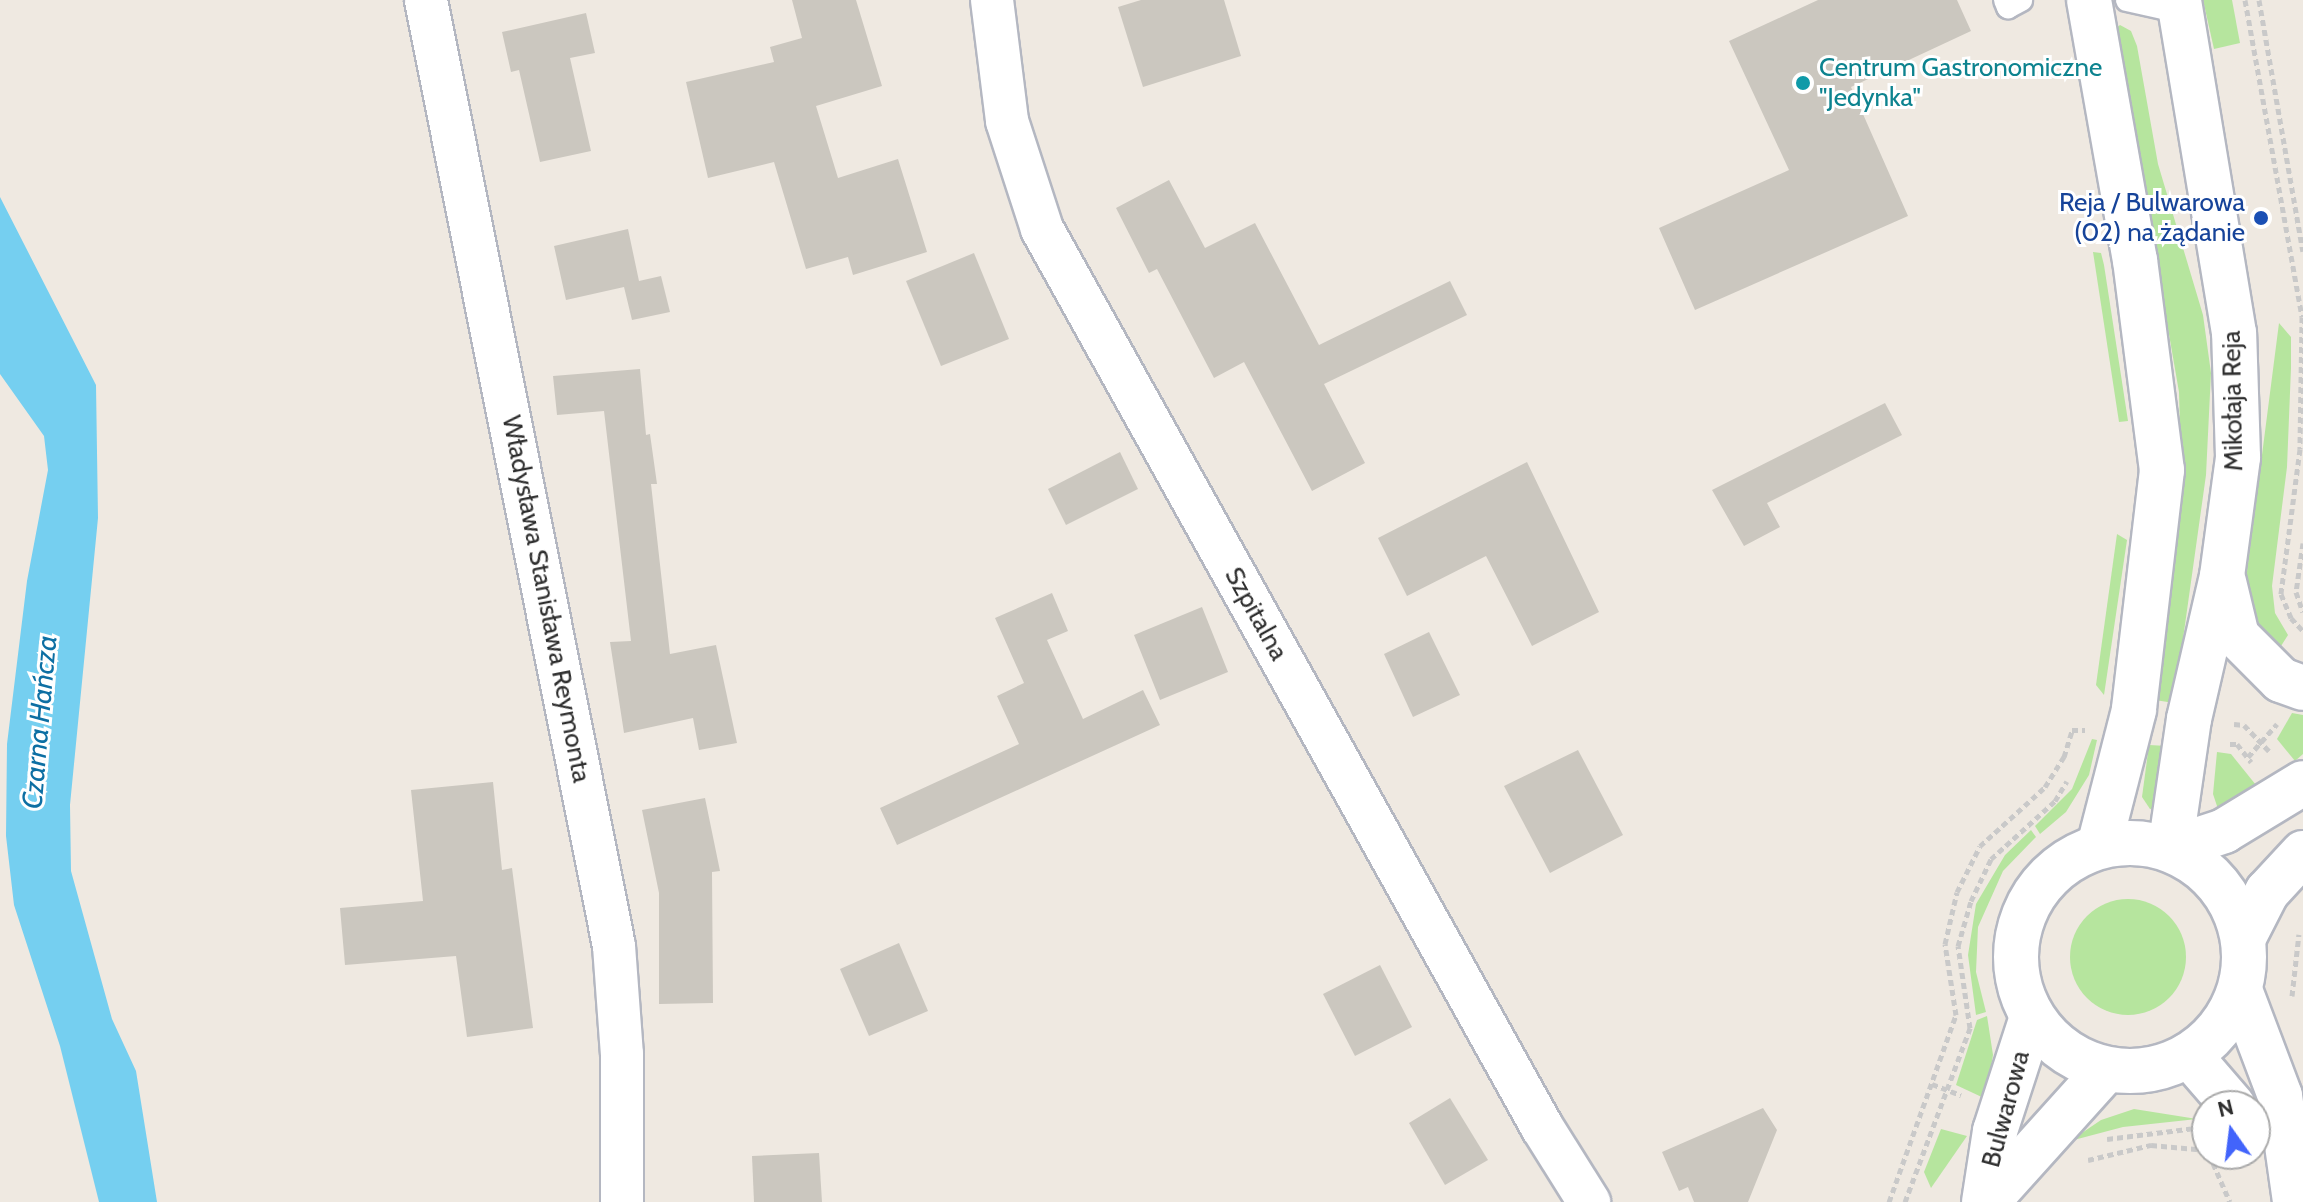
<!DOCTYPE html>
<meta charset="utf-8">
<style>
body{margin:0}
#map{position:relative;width:2303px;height:1202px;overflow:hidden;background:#efe9e1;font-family:Cabin,sans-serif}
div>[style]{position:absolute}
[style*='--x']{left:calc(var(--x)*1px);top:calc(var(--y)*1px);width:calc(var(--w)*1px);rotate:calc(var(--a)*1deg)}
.green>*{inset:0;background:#b6e59e}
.round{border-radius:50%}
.water>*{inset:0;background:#75cff0}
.building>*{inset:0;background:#cbc7bf}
.path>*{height:5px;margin-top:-2.5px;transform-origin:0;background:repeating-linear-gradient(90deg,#c9c9c9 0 6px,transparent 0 10px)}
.roads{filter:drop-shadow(2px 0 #b4b7c1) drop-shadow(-2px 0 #b4b7c1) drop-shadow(0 2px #b4b7c1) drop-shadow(0 -2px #b4b7c1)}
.lane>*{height:22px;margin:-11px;padding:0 11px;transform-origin:11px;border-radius:11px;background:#fff}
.street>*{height:42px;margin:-21px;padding:0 21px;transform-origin:21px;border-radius:21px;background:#fff}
.secondary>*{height:44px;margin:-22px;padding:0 22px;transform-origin:22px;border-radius:22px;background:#fff}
.secondary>.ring{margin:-22px;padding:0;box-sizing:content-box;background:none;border:44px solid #fff;border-radius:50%}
.dots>*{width:22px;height:22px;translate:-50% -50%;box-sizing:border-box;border:4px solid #fff;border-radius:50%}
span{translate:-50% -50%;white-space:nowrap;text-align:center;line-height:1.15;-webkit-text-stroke:6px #fff;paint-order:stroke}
.culture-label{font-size:26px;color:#0d838f}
.left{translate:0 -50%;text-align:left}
.transit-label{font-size:26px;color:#164399}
.right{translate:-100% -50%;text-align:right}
.street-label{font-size:26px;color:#2e2e2e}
.water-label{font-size:28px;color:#0d6fa3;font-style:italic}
.north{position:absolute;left:2191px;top:1090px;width:80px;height:80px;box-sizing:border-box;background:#fff;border:2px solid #ababab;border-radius:50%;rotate:346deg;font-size:22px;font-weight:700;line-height:32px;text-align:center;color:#2e2e2e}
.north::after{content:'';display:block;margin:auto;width:28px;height:36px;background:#4264fb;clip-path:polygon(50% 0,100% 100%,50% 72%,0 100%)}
</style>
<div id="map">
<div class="green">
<i style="clip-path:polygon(2203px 0,2232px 0,2240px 43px,2214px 49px)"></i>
<i style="clip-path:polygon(2120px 25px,2131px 31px,2137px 46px,2158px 164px,2203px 315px,2211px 373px,2206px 475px,2174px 703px,2155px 700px,2182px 498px,2179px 392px,2116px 28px)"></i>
<i style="clip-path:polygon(2093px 252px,2101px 253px,2104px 265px,2128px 421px,2119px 422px)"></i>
<i style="clip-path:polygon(2279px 323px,2291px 337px,2291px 368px,2287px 467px,2272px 586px,2275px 613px,2288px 635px,2276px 654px,2254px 625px,2246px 579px)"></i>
<i style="clip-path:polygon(2117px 534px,2127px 540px,2104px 695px,2096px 685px)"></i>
<i style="clip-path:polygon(2292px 713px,2303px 715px,2303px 754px,2295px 761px,2277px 739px)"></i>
<i style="clip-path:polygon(2092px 739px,2097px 740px,2089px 775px,2066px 812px,2040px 834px,2035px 826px,2072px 789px)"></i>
<i style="clip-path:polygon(2149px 745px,2167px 746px,2155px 808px,2150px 809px,2142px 797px)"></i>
<i style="clip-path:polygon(2217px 752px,2231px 754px,2260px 790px,2219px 812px,2213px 794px)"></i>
<i style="clip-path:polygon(2031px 830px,2036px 837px,2003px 871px,1978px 927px,1976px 972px,1986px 1012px,1976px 1015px,1968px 955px,1976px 904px,2005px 855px)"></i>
<i class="round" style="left:2070px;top:899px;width:116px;height:116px"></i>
<i style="clip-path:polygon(1987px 1016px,1993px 1055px,1986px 1099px,1956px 1085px,1977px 1020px)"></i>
<i style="clip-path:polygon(2134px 1109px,2197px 1119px,2123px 1127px,2070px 1141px,2101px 1120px)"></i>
<i style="clip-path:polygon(1941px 1129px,1967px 1136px,1931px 1188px,1924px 1172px)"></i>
</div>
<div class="water">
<i style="clip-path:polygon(0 197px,96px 385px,98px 518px,70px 805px,71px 871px,112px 1019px,136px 1071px,157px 1202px,99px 1202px,60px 1046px,14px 905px,6px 836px,7px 744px,27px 581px,48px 470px,44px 436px,0 374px)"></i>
</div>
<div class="building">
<i style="clip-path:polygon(792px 0,856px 0,882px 86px,816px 106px,838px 178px,898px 159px,927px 252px,853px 275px,848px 257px,806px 269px,774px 162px,708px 178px,686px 82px,774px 62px,770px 47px,802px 38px)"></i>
<i style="clip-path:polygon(1141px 0,1224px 0,1241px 56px,1143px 87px,1118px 7px)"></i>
<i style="clip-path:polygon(1818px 0,1957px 0,1971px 31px,1851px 87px,1908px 216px,1695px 310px,1659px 228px,1789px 170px,1729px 41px)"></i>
<i style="clip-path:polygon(586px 13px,595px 53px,570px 58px,591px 151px,540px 162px,519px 70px,511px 72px,502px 32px)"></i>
<i style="clip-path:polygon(1169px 180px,1205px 248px,1255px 223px,1319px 345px,1450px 281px,1467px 315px,1324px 384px,1365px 463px,1312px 491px,1244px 362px,1214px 378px,1157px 269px,1149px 273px,1116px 208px)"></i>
<i style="clip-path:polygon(628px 229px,639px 281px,661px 276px,670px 312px,632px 320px,624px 287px,566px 300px,554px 246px)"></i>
<i style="clip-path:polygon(974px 253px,1009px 339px,941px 366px,906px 281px)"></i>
<i style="clip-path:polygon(640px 369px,646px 435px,650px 434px,657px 484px,651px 484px,670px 654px,716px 645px,737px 743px,699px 750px,693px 718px,624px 733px,610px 642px,631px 641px,604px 411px,557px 415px,553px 376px)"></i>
<i style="clip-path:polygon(1885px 403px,1902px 435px,1767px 503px,1780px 527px,1744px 546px,1712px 490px)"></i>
<i style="clip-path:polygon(1120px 452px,1138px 489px,1066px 525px,1048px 489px)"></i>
<i style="clip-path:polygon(1527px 462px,1599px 612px,1532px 646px,1486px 556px,1407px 596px,1378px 538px)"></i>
<i style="clip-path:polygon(1052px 593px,1068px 631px,1047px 640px,1083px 719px,1143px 690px,1160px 725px,897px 845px,880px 808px,1019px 744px,997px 696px,1024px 683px,995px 618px)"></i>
<i style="clip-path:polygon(1202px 607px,1228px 672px,1160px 700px,1134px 635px)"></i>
<i style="clip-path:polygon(1429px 632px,1460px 695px,1413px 717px,1384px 654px)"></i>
<i style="clip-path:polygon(1578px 750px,1623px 835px,1550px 873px,1504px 786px)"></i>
<i style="clip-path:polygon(493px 782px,502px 870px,512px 868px,533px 1028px,467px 1037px,456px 956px,345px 965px,340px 908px,423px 901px,411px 790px)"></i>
<i style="clip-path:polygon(705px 798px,720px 871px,712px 872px,713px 1003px,659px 1004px,659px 893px,642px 810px)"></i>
<i style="clip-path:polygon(899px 943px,928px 1011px,869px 1036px,840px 969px)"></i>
<i style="clip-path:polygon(1380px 965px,1412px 1027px,1355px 1056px,1323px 994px)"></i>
<i style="clip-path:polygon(1450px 1098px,1488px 1160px,1445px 1185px,1409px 1123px)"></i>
<i style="clip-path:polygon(1763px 1108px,1777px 1130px,1748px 1202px,1694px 1202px,1688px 1187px,1679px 1191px,1662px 1152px)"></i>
<i style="clip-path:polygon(819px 1153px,822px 1202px,754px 1202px,752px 1156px)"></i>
</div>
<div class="path">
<i style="--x:2245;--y:0;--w:322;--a:79.8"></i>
<i style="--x:2302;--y:317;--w:132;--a:90.9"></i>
<i style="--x:2300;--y:449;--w:146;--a:97.5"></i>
<i style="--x:2281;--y:594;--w:26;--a:67"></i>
<i style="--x:2291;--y:618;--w:18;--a:47"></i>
<i style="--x:2259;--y:0;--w:255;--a:80.1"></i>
<i style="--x:2303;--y:543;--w:49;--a:98.1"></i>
<i style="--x:2296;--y:592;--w:21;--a:71"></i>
<i style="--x:2234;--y:724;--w:10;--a:6"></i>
<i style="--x:2244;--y:725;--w:36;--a:46"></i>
<i style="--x:2230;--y:744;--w:7;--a:0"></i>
<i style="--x:2237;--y:744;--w:23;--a:52"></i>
<i style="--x:2248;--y:757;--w:44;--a:-48.7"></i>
<i style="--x:2292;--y:996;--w:62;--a:-83.6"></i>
<i style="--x:1932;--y:1084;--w:31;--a:21"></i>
<i style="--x:2107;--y:1139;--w:89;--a:-7.1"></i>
<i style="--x:2209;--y:1154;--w:52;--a:66.4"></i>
<i style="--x:2088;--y:1160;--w:65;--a:-13.4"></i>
<i style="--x:2151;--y:1145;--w:56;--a:5.1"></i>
<i style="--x:1889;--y:1202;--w:199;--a:-70.3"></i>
<i style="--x:1956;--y:1015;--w:72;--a:-98.8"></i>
<i style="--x:1945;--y:944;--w:53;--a:-77"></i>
<i style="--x:1957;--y:892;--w:51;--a:-63.4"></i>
<i style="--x:1980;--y:846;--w:88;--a:-42.2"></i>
<i style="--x:2045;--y:787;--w:36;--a:-58"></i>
<i style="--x:2064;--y:757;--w:28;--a:-73"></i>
<i style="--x:2072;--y:730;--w:13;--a:0"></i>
<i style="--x:1905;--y:1202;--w:186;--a:-69.5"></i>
<i style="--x:1970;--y:1028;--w:83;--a:-98.3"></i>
<i style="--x:1958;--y:946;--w:47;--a:-73.9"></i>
<i style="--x:1971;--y:901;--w:47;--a:-64.5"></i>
<i style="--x:1991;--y:859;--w:86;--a:-42.2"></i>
<i style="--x:2055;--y:801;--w:23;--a:-59"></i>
</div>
<div class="roads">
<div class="lane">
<i style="--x:2005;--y:0;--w:8;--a:67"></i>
<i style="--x:2008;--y:7;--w:15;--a:-28"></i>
<i style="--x:2127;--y:0;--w:55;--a:12.5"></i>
</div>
<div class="street">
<i style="--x:426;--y:0;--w:964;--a:78.76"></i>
<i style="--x:614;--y:946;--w:108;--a:85.8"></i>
<i style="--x:622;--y:1054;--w:148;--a:90"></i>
<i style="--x:992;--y:0;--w:122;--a:82.9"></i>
<i style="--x:1007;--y:121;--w:114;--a:72"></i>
<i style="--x:1042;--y:229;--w:1028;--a:60.89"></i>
<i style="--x:1542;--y:1127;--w:89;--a:57.9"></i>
</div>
<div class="secondary">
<i style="--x:2089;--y:0;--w:264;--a:80"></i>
<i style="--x:2135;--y:260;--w:212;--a:82.7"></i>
<i style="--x:2162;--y:470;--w:242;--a:96.7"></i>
<i style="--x:2134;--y:710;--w:140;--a:104.4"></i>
<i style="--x:2224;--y:582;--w:56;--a:76.5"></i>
<i style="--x:2237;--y:636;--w:62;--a:45"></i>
<i style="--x:2281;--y:680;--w:23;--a:20"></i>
<i class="ring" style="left:2016px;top:843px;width:184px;height:184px"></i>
<i style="--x:2170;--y:849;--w:131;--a:-81.7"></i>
<i style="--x:2189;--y:719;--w:147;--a:-77"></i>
<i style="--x:2222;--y:576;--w:120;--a:-82.3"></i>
<i style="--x:2238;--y:457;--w:124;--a:-91.8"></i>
<i style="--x:2234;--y:333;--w:338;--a:-99.4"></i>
<i style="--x:2170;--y:849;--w:57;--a:-18.4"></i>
<i style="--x:2224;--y:831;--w:92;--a:-31.3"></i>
<i style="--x:2244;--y:937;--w:51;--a:-62.9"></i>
<i style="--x:2267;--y:892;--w:53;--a:-47.3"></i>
<i style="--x:2240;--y:990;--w:113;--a:69.3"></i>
<i style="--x:2280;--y:1096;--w:107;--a:81.9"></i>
<i style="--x:2189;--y:1055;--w:67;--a:49.2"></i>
<i style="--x:1984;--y:1202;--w:72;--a:-81.2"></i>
<i style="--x:1995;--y:1131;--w:120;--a:-72"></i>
<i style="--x:1987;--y:1202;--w:178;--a:-48"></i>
</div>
</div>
<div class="dots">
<i style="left:1803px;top:83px;background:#0f9aa8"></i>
<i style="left:2261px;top:218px;background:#1a4fb4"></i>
</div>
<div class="culture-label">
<span class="left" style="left:1819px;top:83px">Centrum Gastronomiczne<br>"Jedynka"</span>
</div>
<div class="transit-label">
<span class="right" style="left:2245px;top:218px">Reja / Bulwarowa<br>(02) na żądanie</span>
</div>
<div class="street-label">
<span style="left:2233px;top:401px;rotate:-91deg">Mikołaja Reja</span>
<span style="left:546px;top:599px;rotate:79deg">Władysława Stanisława Reymonta</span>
<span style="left:1256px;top:614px;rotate:61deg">Szpitalna</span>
<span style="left:2006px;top:1109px;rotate:-75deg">Bulwarowa</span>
</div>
<div class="water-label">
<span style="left:39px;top:722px;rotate:-85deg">Czarna Hańcza</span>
</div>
<div class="north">N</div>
</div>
